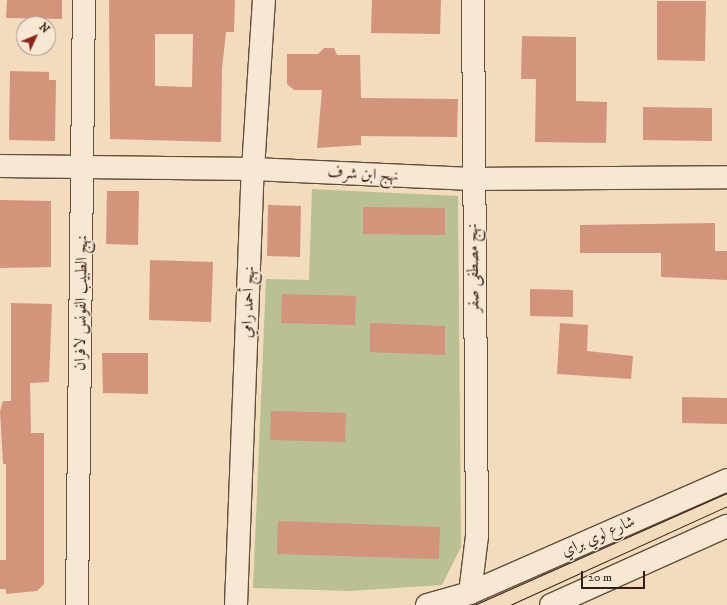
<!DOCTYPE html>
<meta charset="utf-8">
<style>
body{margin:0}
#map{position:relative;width:727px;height:605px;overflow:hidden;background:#f2dcbb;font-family:"IM FELL DW Pica",Amiri,serif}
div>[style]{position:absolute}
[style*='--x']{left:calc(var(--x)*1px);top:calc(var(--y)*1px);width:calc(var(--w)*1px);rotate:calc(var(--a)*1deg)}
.green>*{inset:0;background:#b9c091}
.building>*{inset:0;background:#d3947b}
.roads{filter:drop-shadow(1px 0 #634d3e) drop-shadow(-1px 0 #634d3e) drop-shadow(0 1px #634d3e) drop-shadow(0 -1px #634d3e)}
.minor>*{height:22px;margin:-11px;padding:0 11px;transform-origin:11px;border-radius:11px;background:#f7e8d3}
.tram>*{height:1px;margin:-0.5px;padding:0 0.5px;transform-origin:0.5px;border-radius:0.5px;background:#331d14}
span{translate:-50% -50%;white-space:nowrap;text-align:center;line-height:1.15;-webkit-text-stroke:3px #f7e8d3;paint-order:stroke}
.street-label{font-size:16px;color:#331d14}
.north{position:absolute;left:16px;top:16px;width:40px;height:40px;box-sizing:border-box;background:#f7e8d3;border:1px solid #a99787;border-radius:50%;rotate:46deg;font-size:11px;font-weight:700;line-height:16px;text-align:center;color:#331d14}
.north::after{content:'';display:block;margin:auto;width:14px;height:18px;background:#8f2418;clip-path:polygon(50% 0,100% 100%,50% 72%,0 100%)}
.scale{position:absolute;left:581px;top:571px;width:64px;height:18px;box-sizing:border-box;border:2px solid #331d14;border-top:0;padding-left:5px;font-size:12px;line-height:14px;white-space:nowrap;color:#331d14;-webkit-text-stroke:3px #f7e8d3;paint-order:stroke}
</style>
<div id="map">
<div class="green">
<i style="clip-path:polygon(312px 189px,458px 196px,461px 547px,442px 585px,350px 591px,253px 588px,266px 279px,309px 280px)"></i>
</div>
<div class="building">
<i style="clip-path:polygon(7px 0,62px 0,62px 19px,6px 18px)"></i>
<i style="clip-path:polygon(evenodd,109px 0,235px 0,234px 32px,226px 32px,222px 69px,221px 142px,110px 139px,109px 0,155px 34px,193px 34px,192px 87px,155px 86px,155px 34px)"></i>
<i style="clip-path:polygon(372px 0,441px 0,440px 34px,371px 33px)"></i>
<i style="clip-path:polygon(657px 1px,706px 1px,705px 61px,657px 60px)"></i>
<i style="clip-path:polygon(522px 36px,576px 37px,576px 101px,607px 102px,606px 143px,535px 142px,536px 79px,521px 79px)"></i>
<i style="clip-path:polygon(324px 48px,334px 48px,337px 55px,360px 55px,361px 98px,458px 99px,457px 137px,361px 136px,361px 145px,317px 148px,322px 90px,294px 90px,287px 84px,287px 54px,318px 54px)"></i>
<i style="clip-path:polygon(10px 71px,49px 72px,49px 80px,56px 80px,55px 141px,9px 140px)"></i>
<i style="clip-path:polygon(643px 107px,712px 108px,712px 141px,643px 140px)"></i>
<i style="clip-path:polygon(107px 191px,139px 191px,138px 245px,106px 244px)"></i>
<i style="clip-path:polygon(0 200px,51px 201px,51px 267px,0 268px)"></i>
<i style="clip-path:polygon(268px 205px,301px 206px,300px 257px,267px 256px)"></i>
<i style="clip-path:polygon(363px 207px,445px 208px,445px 235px,363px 234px)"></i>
<i style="clip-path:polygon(715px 223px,715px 251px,727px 251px,727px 280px,661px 277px,661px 253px,580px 253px,580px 225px)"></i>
<i style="clip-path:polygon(150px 260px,213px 262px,211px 322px,149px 320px)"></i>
<i style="clip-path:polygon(530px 289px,573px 290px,573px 317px,530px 316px)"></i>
<i style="clip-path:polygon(282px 294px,356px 296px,355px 325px,281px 323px)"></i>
<i style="clip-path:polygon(11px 303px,52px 304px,49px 382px,30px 383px,31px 433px,44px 433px,44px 584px,37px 591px,6px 594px,6px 589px,0 589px,0 560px,6px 560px,6px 464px,3px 464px,0 411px,3px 401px,11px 401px)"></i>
<i style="clip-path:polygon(370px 323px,445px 326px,445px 355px,370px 352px)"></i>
<i style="clip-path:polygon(560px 323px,588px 325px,587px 351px,633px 356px,631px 379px,557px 374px)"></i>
<i style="clip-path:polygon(102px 353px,148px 353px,148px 394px,103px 393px)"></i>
<i style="clip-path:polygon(682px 397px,727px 398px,727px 424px,682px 423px)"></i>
<i style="clip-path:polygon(271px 411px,346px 413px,345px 442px,270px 440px)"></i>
<i style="clip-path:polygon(278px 521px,440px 527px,439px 559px,277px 554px)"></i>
</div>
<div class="roads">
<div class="minor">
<i style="--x:0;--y:166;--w:253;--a:0.7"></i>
<i style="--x:253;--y:169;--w:219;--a:2.6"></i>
<i style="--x:472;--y:179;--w:255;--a:-0.4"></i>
<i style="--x:470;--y:593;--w:281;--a:-23.7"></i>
<i style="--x:77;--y:605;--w:605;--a:-89.34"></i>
<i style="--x:236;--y:605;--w:436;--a:-87.8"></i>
<i style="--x:253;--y:169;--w:169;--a:-86.3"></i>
<i style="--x:427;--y:605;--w:45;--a:-15.6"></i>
<i style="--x:470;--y:593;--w:57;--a:-83"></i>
<i style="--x:477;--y:536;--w:536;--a:-90.43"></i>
<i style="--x:551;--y:605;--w:193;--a:-24.2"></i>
</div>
</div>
<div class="tram">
<i style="--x:474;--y:605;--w:277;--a:-23.9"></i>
<i style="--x:510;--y:605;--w:239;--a:-24.5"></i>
</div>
<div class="street-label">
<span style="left:363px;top:174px;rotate:3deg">نهج ابن شرف</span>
<span style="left:473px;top:268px;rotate:-91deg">نهج مصطفى صفر</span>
<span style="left:248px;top:302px;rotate:-88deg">نهج أحمد رامي</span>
<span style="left:81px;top:303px;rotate:-89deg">نهج الطبيب الفونس لافران</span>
<span style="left:598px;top:536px;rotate:-24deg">شارع لوي براي</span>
</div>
<div class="north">N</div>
<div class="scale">20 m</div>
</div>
